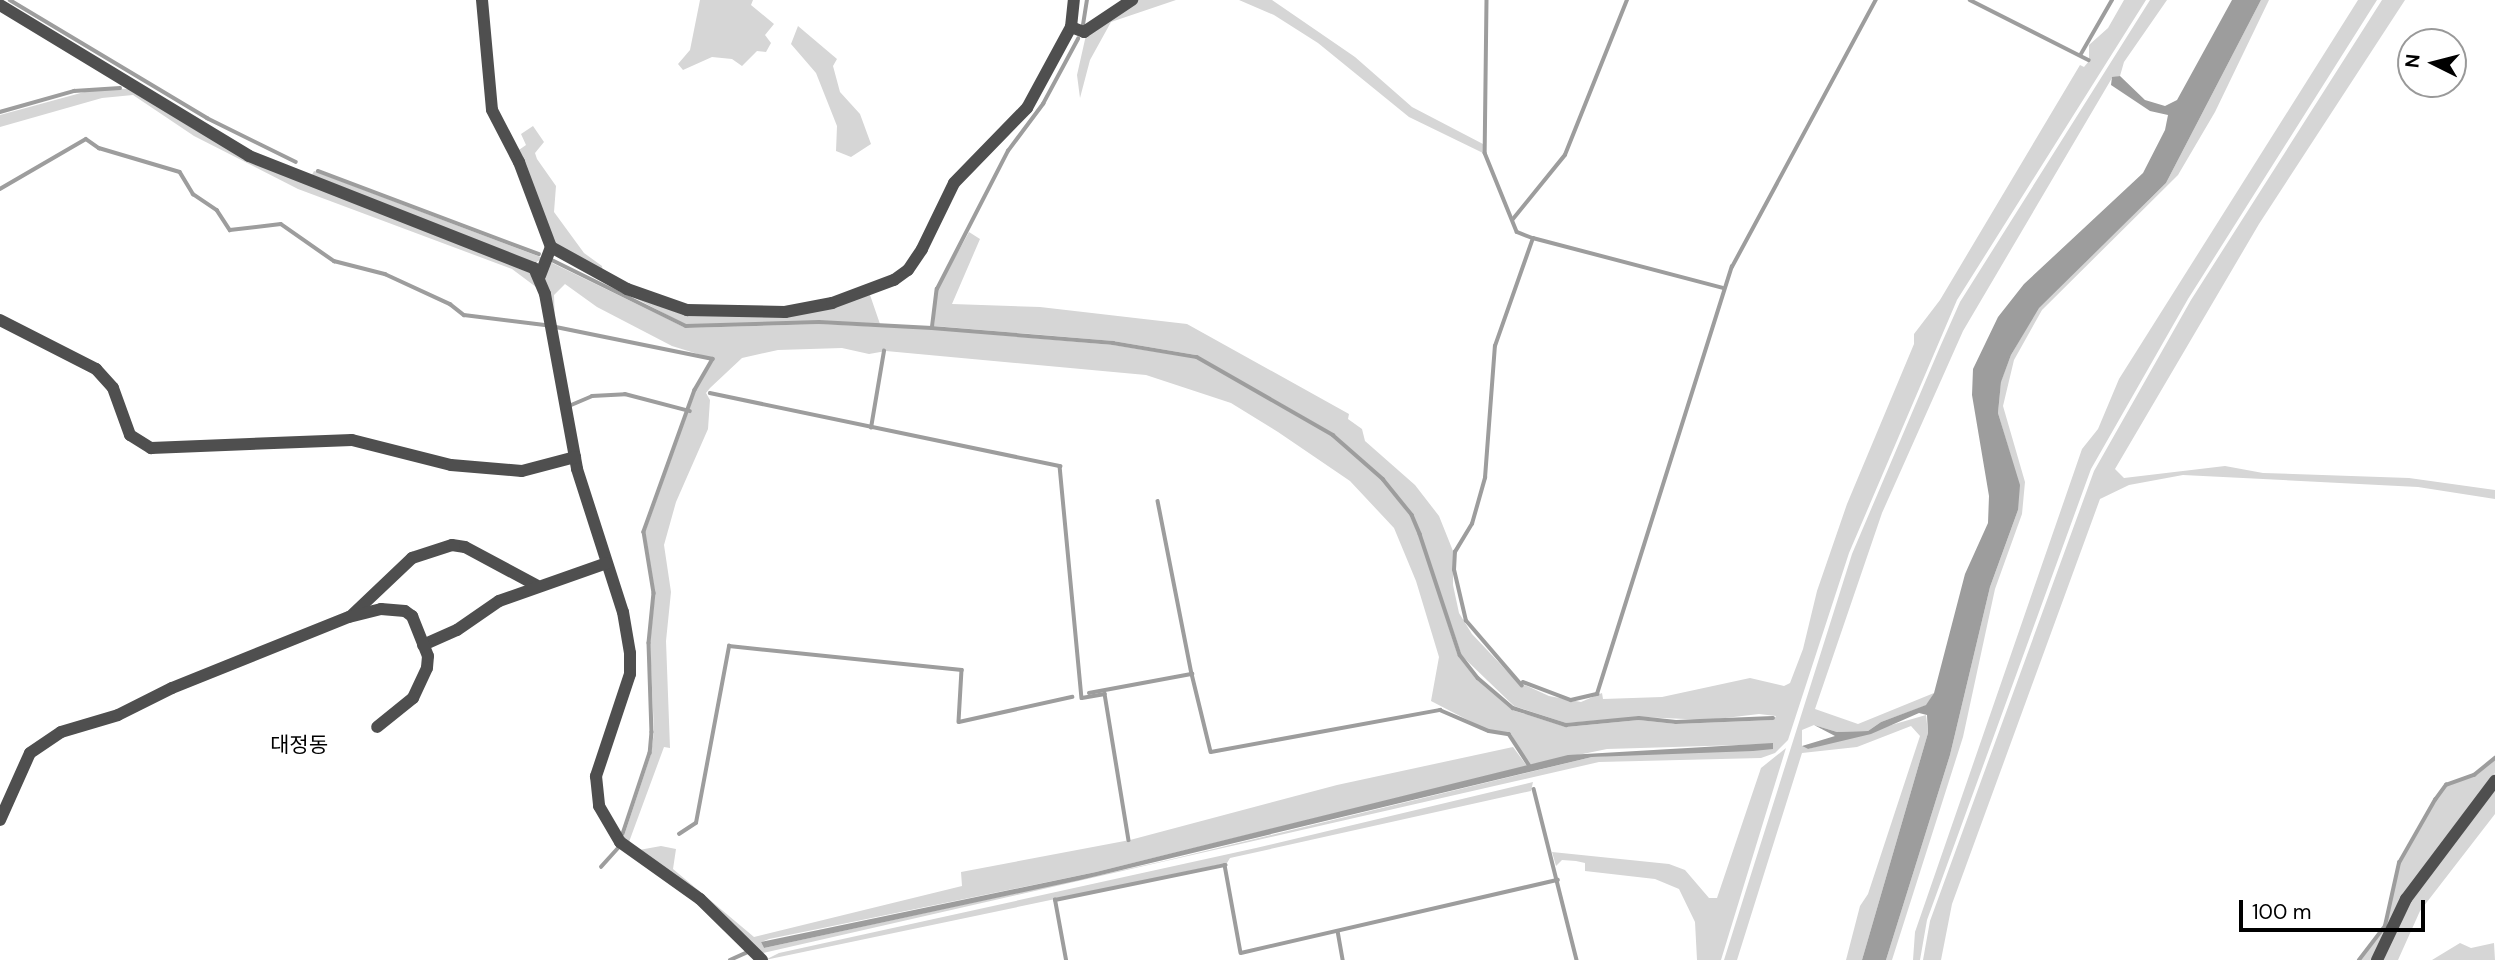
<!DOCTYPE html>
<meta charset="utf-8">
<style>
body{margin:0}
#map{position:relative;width:2495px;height:960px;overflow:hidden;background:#fff;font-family:"DM Sans","Noto Sans KR",sans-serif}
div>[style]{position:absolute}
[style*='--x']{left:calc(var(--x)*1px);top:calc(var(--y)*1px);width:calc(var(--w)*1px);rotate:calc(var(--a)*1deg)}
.green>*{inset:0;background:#d6d6d6}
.water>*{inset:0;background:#9d9d9d}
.stream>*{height:3.5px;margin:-1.75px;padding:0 1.75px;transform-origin:1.75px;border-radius:1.75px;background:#9d9d9d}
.minor>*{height:12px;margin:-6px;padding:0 6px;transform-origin:6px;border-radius:6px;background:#4f4f4f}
span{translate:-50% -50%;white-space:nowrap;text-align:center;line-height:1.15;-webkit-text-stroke:7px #fff;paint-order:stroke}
.quarter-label{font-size:21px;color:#000}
.north{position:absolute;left:2397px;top:28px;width:70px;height:70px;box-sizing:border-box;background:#fff;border:2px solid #999;border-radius:50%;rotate:276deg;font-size:19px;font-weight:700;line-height:28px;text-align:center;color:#000}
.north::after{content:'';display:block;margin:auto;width:24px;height:32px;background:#000;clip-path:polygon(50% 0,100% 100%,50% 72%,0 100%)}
.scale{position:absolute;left:2239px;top:900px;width:186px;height:32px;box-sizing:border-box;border:4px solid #000;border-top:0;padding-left:9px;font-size:21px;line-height:24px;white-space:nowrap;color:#000;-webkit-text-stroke:5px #fff;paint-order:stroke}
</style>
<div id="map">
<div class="green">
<i style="clip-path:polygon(700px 0,753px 0,751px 5px,774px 24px,765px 35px,771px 43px,766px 52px,757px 51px,742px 66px,732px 59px,712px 57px,683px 70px,678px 64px,690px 50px)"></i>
<i style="clip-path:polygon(1136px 0,1176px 0,1111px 22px,1090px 60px,1080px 98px,1077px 75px,1086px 35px)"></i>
<i style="clip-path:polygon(1239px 0,1272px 0,1355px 57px,1412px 107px,1483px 144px,1483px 153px,1409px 117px,1318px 43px,1274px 15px)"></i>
<i style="clip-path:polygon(evenodd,2124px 0,2146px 0,1957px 300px,1849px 553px,1788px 740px,1775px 753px,1761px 758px,1599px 762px,763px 953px,622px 842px,651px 754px,654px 732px,650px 643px,655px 593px,645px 532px,696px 390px,714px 359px,672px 346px,597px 307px,565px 284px,554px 295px,555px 325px,544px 278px,548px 261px,686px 328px,819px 324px,932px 329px,1113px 345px,1196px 358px,1332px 436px,1382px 480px,1410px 516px,1419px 535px,1458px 656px,1476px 679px,1512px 710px,1566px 727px,1639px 720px,1676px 724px,1773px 720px,1776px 716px,1759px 714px,1708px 720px,1640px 717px,1566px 723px,1514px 706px,1462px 656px,1413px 515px,1381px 476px,1334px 434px,1196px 355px,1113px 341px,934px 326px,937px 290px,969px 232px,980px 239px,952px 304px,1040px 307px,1187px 324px,1349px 414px,1348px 419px,1362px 429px,1365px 441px,1415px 485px,1439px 516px,1453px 551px,1453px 585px,1459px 613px,1472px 634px,1522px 687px,1525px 685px,1549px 696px,1581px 702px,1602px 693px,1603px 699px,1662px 697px,1750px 678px,1784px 686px,1790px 683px,1803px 649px,1817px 591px,1847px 504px,1914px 344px,1914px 334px,1940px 300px,2080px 65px,2084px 67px,2089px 61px,2089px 45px,2108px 28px,2124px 0,842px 348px,869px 354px,886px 351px,1146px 375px,1231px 403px,1278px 432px,1350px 481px,1394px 528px,1416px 581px,1439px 657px,1431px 701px,1489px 731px,1511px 734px,1529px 765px,1607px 749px,1773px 744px,1592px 757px,1164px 861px,764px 948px,761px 942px,769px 939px,1096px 872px,1527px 766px,1513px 747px,1337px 785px,1130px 840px,961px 872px,962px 886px,754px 937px,673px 869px,676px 849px,661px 846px,639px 850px,629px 842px,664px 747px,670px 748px,666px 641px,671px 592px,664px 545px,676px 502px,708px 429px,710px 400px,706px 393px,710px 388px,742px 358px,778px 350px,842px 348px)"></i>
<i style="clip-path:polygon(2150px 0,2167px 0,2124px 62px,2120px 76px,2112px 78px,1963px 331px,1882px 513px,1815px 709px,1858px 724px,1934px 693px,1927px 705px,1881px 722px,1868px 731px,1837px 732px,1814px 725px,1802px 730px,1802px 746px,1808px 749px,1926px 715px,1928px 733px,1862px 960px,1846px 960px,1860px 906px,1868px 894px,1920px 736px,1911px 726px,1857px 747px,1802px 753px,1737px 960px,1724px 960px,1852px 554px,1940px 347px,1960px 302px)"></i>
<i style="clip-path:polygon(2261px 0,2269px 0,2215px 112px,2178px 175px,2042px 310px,2014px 360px,2003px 406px,2025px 482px,2022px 514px,1995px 589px,1963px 737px,1892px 960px,1886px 960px,1950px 755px,1990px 587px,2018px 510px,2011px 457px,1998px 413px,2001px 381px,2011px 355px,2038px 308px,2166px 183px)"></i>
<i style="clip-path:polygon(2358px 0,2377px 0,2188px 299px,2091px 469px,1927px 920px,1920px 960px,1913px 960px,1915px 932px,2082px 449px,2098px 429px,2119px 379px)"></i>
<i style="clip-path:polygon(2382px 0,2405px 0,2259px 224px,2115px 469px,2124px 478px,2225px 466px,2263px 473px,2409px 478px,2495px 490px,2495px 499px,2418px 487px,2183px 475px,2129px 485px,2100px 499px,1952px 904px,1941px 960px,1923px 960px,1930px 921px,2094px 471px,2191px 300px)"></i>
<i style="clip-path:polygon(798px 26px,837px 59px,833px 66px,840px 92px,860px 114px,871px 144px,851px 157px,836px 151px,837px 126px,816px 73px,791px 44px)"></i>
<i style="clip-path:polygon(99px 88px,129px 89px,197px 131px,528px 270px,540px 290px,512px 269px,298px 189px,194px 136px,133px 95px,102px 98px,0 127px,0 115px)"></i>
<i style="clip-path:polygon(533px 126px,544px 142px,535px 153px,537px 159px,556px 186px,554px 212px,584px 253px,602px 266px,603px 273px,553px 246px,516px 152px,526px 145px,521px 134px)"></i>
<i style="clip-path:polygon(314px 171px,448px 222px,543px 258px,535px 263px,312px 175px)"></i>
<i style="clip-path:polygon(554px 255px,709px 316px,870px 295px,880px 324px,686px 325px)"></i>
<i style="clip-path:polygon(1786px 748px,1721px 960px,1697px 960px,1695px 922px,1679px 889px,1655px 879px,1585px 871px,1585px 863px,1576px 861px,1562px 860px,1556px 866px,1552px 852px,1669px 864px,1685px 870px,1709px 898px,1717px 898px,1761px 768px)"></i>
<i style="clip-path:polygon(2495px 759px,2495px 773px,2372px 960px,2360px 960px,2386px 926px,2399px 863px,2436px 801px,2446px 785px,2475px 776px)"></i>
<i style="clip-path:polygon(1533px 782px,1531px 791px,1230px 858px,1227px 863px,765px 960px,779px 953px,1256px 848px)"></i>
<i style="clip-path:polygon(2495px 783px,2495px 814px,2420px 911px,2398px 960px,2379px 960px,2400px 917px)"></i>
<i style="clip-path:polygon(2460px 943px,2471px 948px,2494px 943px,2495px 960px,2432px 960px)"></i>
</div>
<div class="water">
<i style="clip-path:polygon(2232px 0,2261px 0,2166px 183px,2039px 308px,2011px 355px,2001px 382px,1998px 413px,2020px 485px,2018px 510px,1990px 587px,1950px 755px,1886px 960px,1862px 960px,1928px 733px,1927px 715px,1919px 713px,1871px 734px,1808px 749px,1802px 746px,1835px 736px,1814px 725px,1837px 732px,1868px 731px,1881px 722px,1926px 705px,1934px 693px,1965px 574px,1988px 523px,1989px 496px,1972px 395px,1973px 369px,1998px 317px,2024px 284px,2143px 173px,2165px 130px,2168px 115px,2150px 111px,2111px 85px,2112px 77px,2120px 76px,2145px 100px,2165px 106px,2177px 100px)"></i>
<i style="clip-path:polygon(1773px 743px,1773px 749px,1753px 751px,1592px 757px,1080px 880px,764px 948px,761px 942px,1096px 872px,1568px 755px)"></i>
</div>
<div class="stream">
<i style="--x:10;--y:0;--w:230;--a:30.9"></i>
<i style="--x:207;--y:118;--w:99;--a:26.3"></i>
<i style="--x:1487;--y:0;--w:153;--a:90.7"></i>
<i style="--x:1485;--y:153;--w:85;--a:67.9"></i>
<i style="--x:1517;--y:232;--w:17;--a:21"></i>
<i style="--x:1970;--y:0;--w:133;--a:26.8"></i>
<i style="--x:1083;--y:25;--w:25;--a:-81"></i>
<i style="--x:2081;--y:54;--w:62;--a:-60.1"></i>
<i style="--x:0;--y:112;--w:77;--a:-15.8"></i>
<i style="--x:74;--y:91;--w:46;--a:-3.7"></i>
<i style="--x:318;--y:171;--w:236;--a:20.6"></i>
<i style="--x:0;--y:189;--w:99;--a:-30.2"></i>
<i style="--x:86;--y:139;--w:16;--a:35"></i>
<i style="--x:99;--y:148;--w:84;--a:16.5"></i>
<i style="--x:180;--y:172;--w:26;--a:59"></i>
<i style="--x:193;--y:194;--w:29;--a:34"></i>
<i style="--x:217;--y:210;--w:24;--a:57"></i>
<i style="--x:230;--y:230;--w:51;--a:-6.7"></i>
<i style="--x:281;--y:224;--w:65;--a:34.9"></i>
<i style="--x:334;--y:261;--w:53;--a:14.3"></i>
<i style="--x:385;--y:274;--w:72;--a:24.8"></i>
<i style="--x:450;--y:304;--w:18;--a:38"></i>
<i style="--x:464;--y:315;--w:81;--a:7.1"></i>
<i style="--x:1513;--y:219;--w:82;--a:-50.9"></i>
<i style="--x:1565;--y:155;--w:167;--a:-68.2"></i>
<i style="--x:552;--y:260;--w:149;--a:26.2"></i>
<i style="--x:686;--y:326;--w:133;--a:-1.7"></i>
<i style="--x:819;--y:322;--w:113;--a:3"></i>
<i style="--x:932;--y:328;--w:182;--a:4.7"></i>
<i style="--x:1113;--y:343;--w:85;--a:9.5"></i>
<i style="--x:1197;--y:357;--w:157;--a:29.8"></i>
<i style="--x:1333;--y:435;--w:67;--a:41.3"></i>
<i style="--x:1383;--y:479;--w:46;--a:51.1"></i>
<i style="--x:1412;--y:515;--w:21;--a:67"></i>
<i style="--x:1420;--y:534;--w:127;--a:71.7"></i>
<i style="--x:1460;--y:655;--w:29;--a:52"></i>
<i style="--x:1478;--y:678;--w:46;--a:40.6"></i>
<i style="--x:1513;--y:708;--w:56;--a:17.8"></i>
<i style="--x:1566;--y:725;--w:73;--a:-5.5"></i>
<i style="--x:1639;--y:718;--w:37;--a:6"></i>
<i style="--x:1676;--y:722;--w:97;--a:-2.4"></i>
<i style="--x:556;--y:327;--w:160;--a:11.5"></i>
<i style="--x:713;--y:359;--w:36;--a:120"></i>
<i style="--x:695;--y:390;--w:151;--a:109.8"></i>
<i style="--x:644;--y:532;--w:62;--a:80.7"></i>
<i style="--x:654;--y:593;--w:50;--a:95.7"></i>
<i style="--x:649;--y:643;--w:89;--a:88.1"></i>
<i style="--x:652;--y:732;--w:21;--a:95"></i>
<i style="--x:650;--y:753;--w:85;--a:108.4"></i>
<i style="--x:932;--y:327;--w:38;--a:-83"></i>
<i style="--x:937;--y:289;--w:155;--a:-62.8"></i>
<i style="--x:1008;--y:151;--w:59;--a:-53.3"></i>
<i style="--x:1043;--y:104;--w:74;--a:-61.7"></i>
<i style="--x:710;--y:393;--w:358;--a:11.8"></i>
<i style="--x:1060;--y:466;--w:233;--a:84.6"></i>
<i style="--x:1082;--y:698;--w:23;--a:-10"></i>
<i style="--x:1105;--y:694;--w:148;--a:80.7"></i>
<i style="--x:569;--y:406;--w:25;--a:-23"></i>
<i style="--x:592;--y:396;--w:33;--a:-3"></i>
<i style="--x:625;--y:394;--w:67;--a:14.7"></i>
<i style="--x:871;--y:428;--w:78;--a:-80.4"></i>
<i style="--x:1158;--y:501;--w:176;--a:78.9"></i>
<i style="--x:1523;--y:682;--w:51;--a:20.6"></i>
<i style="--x:1571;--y:700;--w:27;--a:-13"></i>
<i style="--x:1597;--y:694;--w:448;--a:-72.5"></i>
<i style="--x:1732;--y:267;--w:303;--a:-61.7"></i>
<i style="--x:1522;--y:686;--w:86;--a:-130.7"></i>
<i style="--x:1466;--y:621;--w:52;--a:-103.2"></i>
<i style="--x:1454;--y:570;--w:18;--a:-87"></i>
<i style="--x:1455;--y:552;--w:33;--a:-59"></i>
<i style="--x:1472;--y:524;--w:48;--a:-74.2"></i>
<i style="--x:1485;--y:478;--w:132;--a:-85.7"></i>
<i style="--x:1495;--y:346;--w:114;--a:-70.6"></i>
<i style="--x:1533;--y:238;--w:196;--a:14.7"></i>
<i style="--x:1089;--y:693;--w:105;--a:-10.5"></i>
<i style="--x:1192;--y:674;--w:80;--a:76.3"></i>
<i style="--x:1211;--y:752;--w:233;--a:-10.4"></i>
<i style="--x:1440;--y:710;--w:53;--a:23.2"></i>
<i style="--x:1489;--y:731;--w:20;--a:9"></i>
<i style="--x:1509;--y:734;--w:37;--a:57"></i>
<i style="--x:1534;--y:789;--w:176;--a:75.9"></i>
<i style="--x:679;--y:834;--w:20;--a:-33"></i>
<i style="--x:696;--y:823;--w:180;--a:-79.4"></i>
<i style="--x:729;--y:646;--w:234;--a:5.9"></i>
<i style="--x:962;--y:670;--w:52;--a:93.3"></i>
<i style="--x:959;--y:722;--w:116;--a:-12.5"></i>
<i style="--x:601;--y:867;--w:25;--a:-48"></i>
<i style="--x:1338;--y:931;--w:29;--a:80"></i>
<i style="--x:730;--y:960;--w:20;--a:-24"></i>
<i style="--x:1066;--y:960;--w:61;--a:-100.4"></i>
<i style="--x:1055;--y:900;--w:174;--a:-11.6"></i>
<i style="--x:1225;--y:865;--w:89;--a:79.7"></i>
<i style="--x:1241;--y:953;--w:325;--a:-13"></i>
<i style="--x:2359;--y:960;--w:43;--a:-52.6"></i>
<i style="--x:2385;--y:926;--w:65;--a:-77.5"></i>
<i style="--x:2399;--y:863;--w:73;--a:-60.3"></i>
<i style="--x:2435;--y:800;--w:19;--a:-54"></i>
<i style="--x:2446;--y:785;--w:30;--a:-20"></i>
<i style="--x:2474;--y:775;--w:27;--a:-39"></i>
</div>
<div class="minor">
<i style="--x:482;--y:0;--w:110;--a:84.8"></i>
<i style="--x:492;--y:110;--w:59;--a:62.6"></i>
<i style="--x:519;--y:162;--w:91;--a:69.4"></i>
<i style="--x:551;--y:247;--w:31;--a:111"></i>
<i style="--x:0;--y:5;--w:291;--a:31.2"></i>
<i style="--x:249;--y:156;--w:306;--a:21.5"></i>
<i style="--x:534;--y:268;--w:28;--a:67"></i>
<i style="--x:545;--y:294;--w:178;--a:79.6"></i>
<i style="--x:577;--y:469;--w:150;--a:72.2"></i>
<i style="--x:623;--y:612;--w:42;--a:80.3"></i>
<i style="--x:630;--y:653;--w:21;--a:90"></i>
<i style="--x:630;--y:674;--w:108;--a:108.4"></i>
<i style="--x:596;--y:776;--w:30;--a:84"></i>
<i style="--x:599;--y:806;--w:42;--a:59.7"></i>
<i style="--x:620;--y:842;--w:98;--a:35.5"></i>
<i style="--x:700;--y:899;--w:87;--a:44.5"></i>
<i style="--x:1071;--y:27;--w:14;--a:21"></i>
<i style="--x:1084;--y:32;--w:58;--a:-33.7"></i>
<i style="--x:551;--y:247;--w:87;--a:28.9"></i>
<i style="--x:627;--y:289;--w:64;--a:19.3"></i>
<i style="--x:687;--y:310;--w:98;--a:1.2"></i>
<i style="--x:785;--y:312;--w:48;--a:-10.8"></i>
<i style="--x:832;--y:303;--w:66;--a:-20.4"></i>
<i style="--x:894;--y:280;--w:17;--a:-36"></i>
<i style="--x:908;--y:270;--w:25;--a:-56"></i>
<i style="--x:922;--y:249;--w:73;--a:-64.1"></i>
<i style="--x:954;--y:183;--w:105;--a:-45.8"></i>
<i style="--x:1027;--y:108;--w:92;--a:-61.5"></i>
<i style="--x:1071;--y:27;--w:27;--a:-84"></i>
<i style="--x:0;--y:320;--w:108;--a:27"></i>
<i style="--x:96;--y:369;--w:25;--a:48"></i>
<i style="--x:113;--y:388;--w:50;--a:70.1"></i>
<i style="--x:130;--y:435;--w:25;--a:32"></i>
<i style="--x:151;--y:448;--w:201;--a:-2.3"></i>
<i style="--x:352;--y:440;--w:102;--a:14.2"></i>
<i style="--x:451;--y:465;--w:71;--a:4.8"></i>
<i style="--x:522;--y:471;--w:55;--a:-14.8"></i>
<i style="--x:352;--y:615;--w:83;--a:-43.5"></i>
<i style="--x:412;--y:558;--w:42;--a:-18"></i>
<i style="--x:452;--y:545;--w:13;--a:9"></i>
<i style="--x:465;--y:547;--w:81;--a:28.2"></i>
<i style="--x:423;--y:645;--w:37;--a:-24"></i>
<i style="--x:457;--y:630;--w:51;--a:-34.6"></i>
<i style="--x:499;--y:601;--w:114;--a:-19.4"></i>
<i style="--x:0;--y:820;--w:73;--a:-65.9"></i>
<i style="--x:30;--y:753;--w:37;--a:-34"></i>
<i style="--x:61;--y:732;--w:59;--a:-16.6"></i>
<i style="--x:118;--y:715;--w:60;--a:-26.6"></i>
<i style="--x:172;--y:688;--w:191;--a:-21.9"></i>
<i style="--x:349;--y:617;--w:33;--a:-14"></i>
<i style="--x:381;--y:609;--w:24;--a:5"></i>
<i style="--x:405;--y:611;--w:9;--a:36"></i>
<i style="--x:412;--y:616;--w:43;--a:68.2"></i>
<i style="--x:428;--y:656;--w:12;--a:95"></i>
<i style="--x:427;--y:668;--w:33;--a:115"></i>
<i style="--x:413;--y:698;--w:46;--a:141.1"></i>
<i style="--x:2377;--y:960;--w:68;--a:-64.6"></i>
<i style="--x:2406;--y:899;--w:148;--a:-53"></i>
</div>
<div class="quarter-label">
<span style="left:299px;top:745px">대정동</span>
</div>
<div class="north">N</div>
<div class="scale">100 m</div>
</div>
